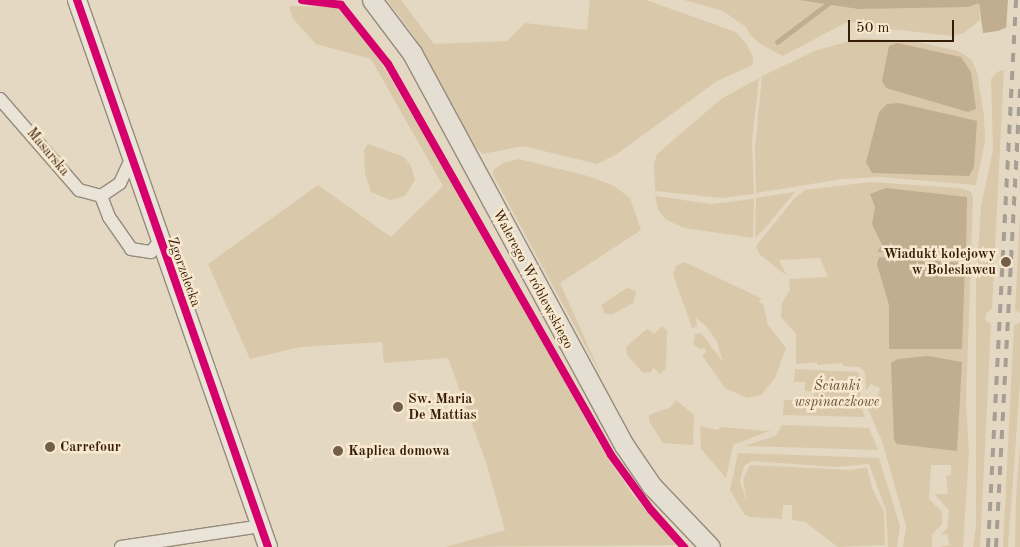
<!DOCTYPE html>
<meta charset="utf-8">
<style>
body{margin:0}
#map{position:relative;width:1020px;height:547px;overflow:hidden;background:#e4d8c3;font-family:"Old Standard TT",serif}
div>[style]{position:absolute}
[style*='--x']{left:calc(var(--x)*1px);top:calc(var(--y)*1px);width:calc(var(--w)*1px);rotate:calc(var(--a)*1deg)}
.green>*{inset:0;background:#dac8ab}
.water>*{inset:0;background:#c1ad90}
.pier>*{inset:0;background:#e4d8c3}
.stream>*{height:4.5px;margin:-2.25px;padding:0 2.25px;transform-origin:2.25px;border-radius:2.25px;background:#c1ad90}
.roads{filter:drop-shadow(1px 0 #958b7d) drop-shadow(-1px 0 #958b7d) drop-shadow(0 1px #958b7d) drop-shadow(0 -1px #958b7d)}
.street>*{height:12px;margin:-6px;padding:0 6px;transform-origin:6px;border-radius:6px;background:#e9e3d8}
.secondary>*{height:18px;margin:-9px;padding:0 9px;transform-origin:9px;border-radius:9px;background:#e9e3d8}
.primary>*{height:19px;margin:-9.5px;padding:0 9.5px;transform-origin:9.5px;border-radius:9.5px;background:#e5ded2}
.rail>*{height:4px;margin-top:-2px;transform-origin:0;background:repeating-linear-gradient(90deg,#a79f95 0 9px,transparent 0 18px)}
.cycleway>*{height:8px;margin:-4px;padding:0 4px;transform-origin:4px;border-radius:4px;background:#d6006c}
.dots>*{width:14px;height:14px;translate:-50% -50%;box-sizing:border-box;border:2px solid #f7e8cf;border-radius:50%}
span{translate:-50% -50%;white-space:nowrap;text-align:center;line-height:1.15;-webkit-text-stroke:5px #f7e8cf;paint-order:stroke}
.street-label{font-size:14px;color:#361d08}
.poi-label{font-size:14px;color:#361d08;font-weight:700}
.right{translate:-100% -50%;text-align:right}
.left{translate:0 -50%;text-align:left}
.park-label{font-size:14px;color:#654c33;font-style:italic}
.scale{position:absolute;left:848px;top:20px;width:106px;height:22px;box-sizing:border-box;border:2px solid #361d08;border-top:0;padding-left:6px;font-size:15px;line-height:18px;white-space:nowrap;color:#361d08;-webkit-text-stroke:4px #f7e8cf;paint-order:stroke}
</style>
<div id="map">
<div class="green">
<i style="clip-path:polygon(387px 0,401px 0,434px 44px,507px 41px,525px 23px,587px 30px,590px 0,646px 0,736px 32px,747px 45px,753px 58px,753px 65px,717px 81px,617px 154px,597px 164px,523px 146px,483px 154px,476px 148px,414px 36px)"></i>
<i style="clip-path:polygon(684px 0,798px 0,858px 9px,979px 3px,980px 20px,964px 33px,952px 36px,873px 27px,861px 22px,845px 23px,783px 56px,762px 45px,750px 35px,746px 27px,723px 11px)"></i>
<i style="clip-path:polygon(289px 6px,337px 7px,373px 49px,499px 262px,602px 449px,632px 494px,677px 545px,446px 547px,505px 530px,486px 462px,448px 358px,384px 363px,382px 342px,300px 347px,250px 359px,208px 264px,318px 185px,391px 237px,443px 186px,371px 59px,316px 44px,293px 19px)"></i>
<i style="clip-path:polygon(862px 38px,918px 42px,958px 51px,971px 59px,977px 72px,984px 116px,985px 140px,976px 185px,881px 177px,842px 179px,756px 193px,755px 148px,762px 76px,817px 50px)"></i>
<i style="clip-path:polygon(1004px 70px,992px 309px,986px 313px,985px 320px,991px 324px,980px 547px,973px 547px,976px 527px,976px 280px,981px 207px,993px 150px,991px 79px,997px 72px)"></i>
<i style="clip-path:polygon(759px 78px,752px 142px,754px 194px,721px 198px,655px 191px,654px 164px,657px 154px,721px 99px)"></i>
<i style="clip-path:polygon(368px 144px,404px 157px,411px 166px,415px 180px,405px 196px,390px 200px,371px 192px,365px 173px,364px 150px)"></i>
<i style="clip-path:polygon(519px 159px,588px 176px,614px 186px,630px 198px,641px 230px,560px 283px,602px 377px,493px 175px,493px 170px,503px 163px)"></i>
<i style="clip-path:polygon(870px 182px,960px 188px,970px 191px,973px 197px,966px 404px,969px 452px,963px 547px,939px 547px,950px 545px,947px 534px,940px 535px,947px 529px,949px 510px,934px 494px,948px 494px,946px 476px,951px 475px,951px 465px,931px 465px,929px 499px,942px 512px,942px 524px,932px 535px,932px 547px,903px 547px,906px 526px,883px 444px,866px 404px,866px 395px,877px 399px,880px 388px,871px 384px,866px 390px,865px 372px,860px 367px,843px 366px,843px 363px,817px 365px,817px 362px,796px 364px,796px 334px,781px 317px,782px 303px,790px 290px,789px 279px,828px 277px,820px 258px,779px 260px,786px 275px,759px 254px,756px 246px,794px 199px,805px 190px)"></i>
<i style="clip-path:polygon(795px 192px,766px 227px,755px 238px,756px 198px)"></i>
<i style="clip-path:polygon(655px 196px,711px 204px,754px 199px,753px 238px,684px 228px,665px 219px,658px 209px)"></i>
<i style="clip-path:polygon(1020px 216px,1020px 313px,1015px 310px)"></i>
<i style="clip-path:polygon(684px 262px,761px 298px,759px 302px,763px 304px,768px 325px,786px 348px,775px 378px,761px 395px,747px 398px,725px 388px,706px 361px,702px 355px,706px 352px,705px 348px,699px 349px,693px 344px,695px 334px,701px 333px,723px 362px,717px 342px,706px 326px,696px 318px,697px 327px,692px 328px,673px 274px,676px 266px)"></i>
<i style="clip-path:polygon(627px 288px,636px 291px,633px 303px,613px 314px,605px 314px,601px 305px)"></i>
<i style="clip-path:polygon(1020px 322px,1020px 384px,1008px 547px,1003px 547px,1014px 325px)"></i>
<i style="clip-path:polygon(662px 326px,667px 331px,666px 368px,660px 374px,653px 367px,651px 372px,643px 373px,627px 355px,626px 347px,644px 331px,648px 329px,654px 334px)"></i>
<i style="clip-path:polygon(795px 369px,858px 372px,861px 379px,860px 404px,865px 417px,783px 415px,784px 400px,813px 400px,814px 392px,805px 391px,805px 382px,794px 382px)"></i>
<i style="clip-path:polygon(676px 400px,694px 415px,693px 445px,663px 443px,649px 421px,649px 415px,671px 407px)"></i>
<i style="clip-path:polygon(782px 425px,869px 428px,878px 450px,744px 446px,775px 436px)"></i>
<i style="clip-path:polygon(700px 426px,718px 430px,720px 427px,767px 431px,775px 429px,733px 445px,726px 478px,701px 449px)"></i>
<i style="clip-path:polygon(1020px 444px,1020px 547px,1015px 547px,1016px 497px)"></i>
<i style="clip-path:polygon(738px 453px,879px 458px,900px 526px,897px 547px,888px 547px,886px 510px,869px 464px,835px 467px,752px 461px,744px 466px,740px 481px,747px 502px,743px 479px,750px 465px,851px 470px,867px 467px,872px 488px,884px 512px,885px 545px,838px 547px,805px 522px,792px 520px,792px 505px,783px 505px,782px 519px,750px 517px,744px 514px,730px 490px)"></i>
</div>
<div class="water">
<i style="clip-path:polygon(798px 0,1020px 0,1012px 25px,998px 31px,983px 33px,979px 3px,968px 7px,858px 9px)"></i>
<i style="clip-path:polygon(897px 43px,961px 57px,971px 72px,976px 109px,968px 112px,886px 88px,882px 81px,889px 46px)"></i>
<i style="clip-path:polygon(899px 103px,977px 121px,974px 167px,969px 176px,872px 173px,866px 162px,879px 112px,887px 104px)"></i>
<i style="clip-path:polygon(886px 188px,967px 197px,966px 256px,877px 252px,882px 245px,872px 224px,875px 207px,870px 194px)"></i>
<i style="clip-path:polygon(879px 257px,965px 263px,962px 349px,889px 349px,889px 305px,877px 264px)"></i>
<i style="clip-path:polygon(928px 356px,962px 362px,957px 451px,897px 444px,894px 440px,891px 363px,898px 359px)"></i>
</div>
<div class="pier">
<i style="clip-path:polygon(1008px 0,1020px 0,1020px 28px,1002px 32px,1006px 30px)"></i>
</div>
<div class="stream">
<i style="--x:777;--y:42;--w:70;--a:-36.9"></i>
</div>
<div class="roads">
<div class="street">
<i style="--x:0;--y:99;--w:121;--a:49"></i>
<i style="--x:79;--y:190;--w:23;--a:15"></i>
<i style="--x:101;--y:196;--w:22;--a:69"></i>
<i style="--x:109;--y:217;--w:39;--a:55"></i>
<i style="--x:131;--y:249;--w:20;--a:9"></i>
<i style="--x:151;--y:252;--w:13;--a:-51"></i>
<i style="--x:101;--y:196;--w:23;--a:-34"></i>
<i style="--x:120;--y:183;--w:26;--a:-65"></i>
<i style="--x:121;--y:547;--w:143;--a:-8.5"></i>
</div>
<div class="secondary">
<i style="--x:77;--y:0;--w:579;--a:70.75"></i>
</div>
<div class="primary">
<i style="--x:372;--y:0;--w:66;--a:53"></i>
<i style="--x:412;--y:53;--w:446;--a:61.6"></i>
<i style="--x:624;--y:445;--w:50;--a:55.7"></i>
<i style="--x:652;--y:486;--w:84;--a:46.4"></i>
</div>
</div>
<div class="rail">
<i style="--x:988;--y:547;--w:548;--a:-87.07"></i>
<i style="--x:996;--y:547;--w:466;--a:-87"></i>
</div>
<div class="cycleway">
<i style="--x:77;--y:0;--w:579;--a:70.75"></i>
<i style="--x:302;--y:0;--w:39;--a:7"></i>
<i style="--x:341;--y:5;--w:75;--a:51.5"></i>
<i style="--x:388;--y:64;--w:450;--a:60.3"></i>
<i style="--x:611;--y:455;--w:68;--a:54"></i>
<i style="--x:651;--y:510;--w:50;--a:48.3"></i>
</div>
<div class="dots">
<i style="left:1006px;top:262px;background:#735e49"></i>
<i style="left:398px;top:407px;background:#735e49"></i>
<i style="left:50px;top:447px;background:#735e49"></i>
<i style="left:338px;top:451px;background:#735e49"></i>
</div>
<div class="street-label">
<span style="left:48px;top:152px;rotate:50deg">Masarska</span>
<span style="left:184px;top:272px;rotate:70deg">Zgorzelecka</span>
<span style="left:533px;top:279px;rotate:62deg">Walerego Wróblewskiego</span>
</div>
<div class="poi-label">
<span class="right" style="left:996px;top:262px">Wiadukt kolejowy<br>w Bolesławcu</span>
<span class="left" style="left:408px;top:407px">Sw. Maria<br>De Mattias</span>
<span class="left" style="left:60px;top:447px">Carrefour</span>
<span class="left" style="left:348px;top:451px">Kaplica domowa</span>
</div>
<div class="park-label">
<span style="left:837px;top:394px">Ścianki<br>wspinaczkowe</span>
</div>
<div class="scale">50 m</div>
</div>
